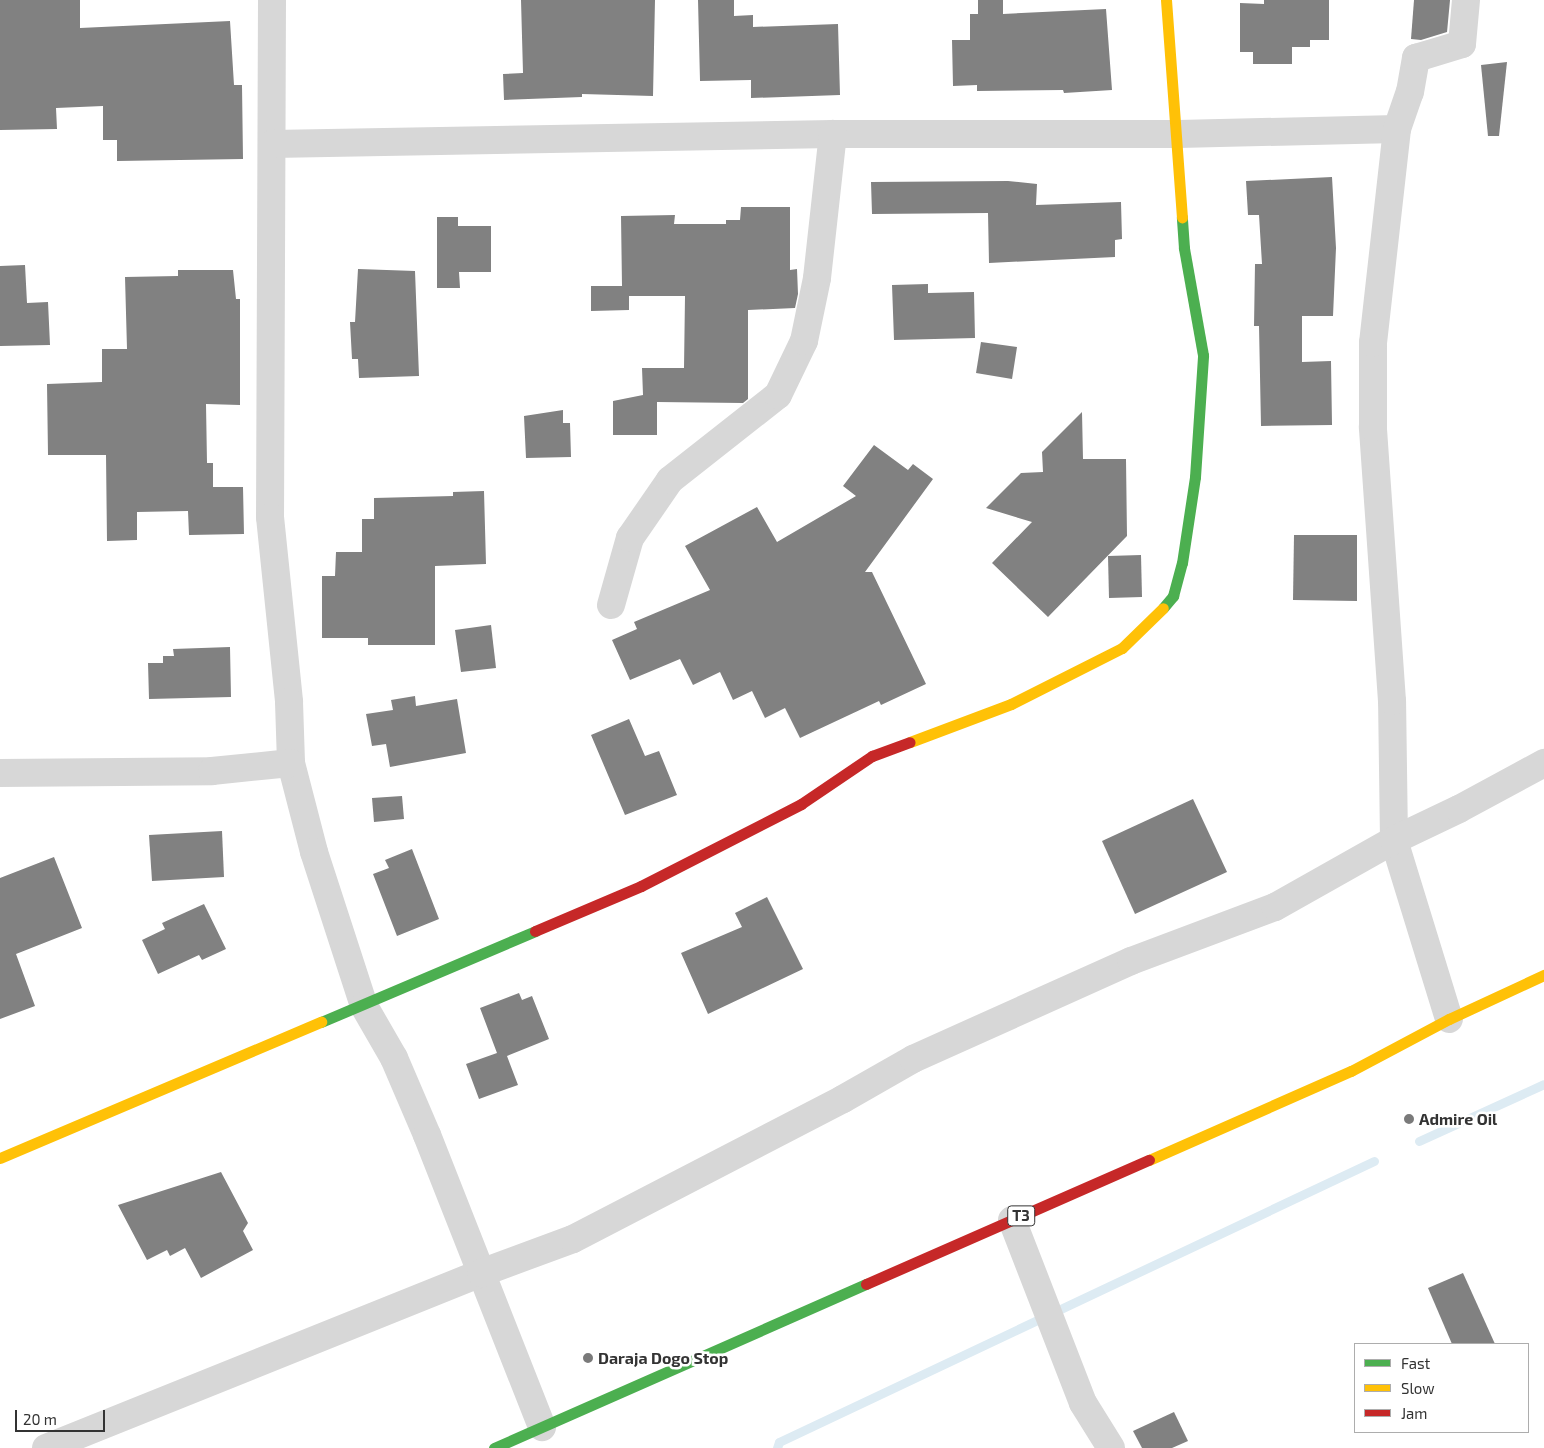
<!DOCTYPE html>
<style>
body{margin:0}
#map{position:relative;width:1544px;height:1448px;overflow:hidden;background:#fff;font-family:"Exo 2",sans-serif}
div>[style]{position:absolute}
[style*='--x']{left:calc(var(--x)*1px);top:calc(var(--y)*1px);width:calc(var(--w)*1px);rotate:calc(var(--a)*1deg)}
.stream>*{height:9px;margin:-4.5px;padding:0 4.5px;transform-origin:4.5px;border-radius:4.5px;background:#ddebf3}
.building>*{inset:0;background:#818181}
.street>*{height:28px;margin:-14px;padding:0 14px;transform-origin:14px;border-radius:14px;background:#d7d7d7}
.fast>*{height:11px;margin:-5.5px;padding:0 5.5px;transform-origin:5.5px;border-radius:5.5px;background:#4caf50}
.slow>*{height:11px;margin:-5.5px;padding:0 5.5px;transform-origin:5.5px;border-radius:5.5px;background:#ffc107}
.jam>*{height:11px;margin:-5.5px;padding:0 5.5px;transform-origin:5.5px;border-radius:5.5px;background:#c62828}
.dots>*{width:14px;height:14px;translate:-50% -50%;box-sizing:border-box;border:2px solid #fff;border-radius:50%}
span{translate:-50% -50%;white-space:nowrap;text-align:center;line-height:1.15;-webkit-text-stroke:5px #fff;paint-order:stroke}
.shield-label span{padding:1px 4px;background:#fff;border:1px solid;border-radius:4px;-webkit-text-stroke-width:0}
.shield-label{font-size:15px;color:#333;font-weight:700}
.poi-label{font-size:16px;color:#333;font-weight:700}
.left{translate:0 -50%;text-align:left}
.legend{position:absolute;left:1354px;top:1343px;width:175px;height:90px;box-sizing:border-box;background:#fff;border:1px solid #adadad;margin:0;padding:6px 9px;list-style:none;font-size:15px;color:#333}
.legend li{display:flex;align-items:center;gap:10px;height:25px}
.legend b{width:25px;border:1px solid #adadad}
.scale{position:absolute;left:15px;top:1410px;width:90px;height:22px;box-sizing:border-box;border:2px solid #333;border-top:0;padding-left:6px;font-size:15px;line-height:18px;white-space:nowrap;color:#333;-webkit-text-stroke:4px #fff;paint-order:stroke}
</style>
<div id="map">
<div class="stream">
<i style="--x:1419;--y:1141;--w:137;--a:-24.5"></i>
<i style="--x:777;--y:1448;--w:6;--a:-72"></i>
<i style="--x:779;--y:1442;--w:658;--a:-25.28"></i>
</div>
<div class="building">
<i style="clip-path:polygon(0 0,80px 0,80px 28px,230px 21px,234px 85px,242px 85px,243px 159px,117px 161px,117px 140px,103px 140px,103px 106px,56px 108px,57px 129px,0 130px)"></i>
<i style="clip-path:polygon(521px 0,655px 0,653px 96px,582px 94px,582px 97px,504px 100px,503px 74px,523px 73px)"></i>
<i style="clip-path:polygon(698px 0,734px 0,734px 16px,753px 15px,753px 27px,838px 24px,840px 95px,751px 98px,751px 80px,700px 81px)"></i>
<i style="clip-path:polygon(978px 0,1003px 0,1003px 14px,1106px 9px,1112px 90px,1064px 93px,1063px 90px,977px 91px,977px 85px,953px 86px,952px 40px,970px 40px,970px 14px,978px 14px)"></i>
<i style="clip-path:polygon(1264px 0,1329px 0,1329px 40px,1310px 40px,1310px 47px,1292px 47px,1292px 64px,1253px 64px,1253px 52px,1240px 52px,1240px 3px,1264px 4px)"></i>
<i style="clip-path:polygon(1414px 0,1450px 0,1447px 32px,1421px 40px,1411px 39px)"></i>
<i style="clip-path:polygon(1507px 62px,1499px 136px,1488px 136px,1481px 65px)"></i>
<i style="clip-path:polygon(1332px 177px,1336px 248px,1333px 316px,1302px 316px,1302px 362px,1331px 361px,1332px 425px,1261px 426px,1259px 326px,1254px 326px,1255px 264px,1262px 264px,1259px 215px,1248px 215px,1246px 181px)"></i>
<i style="clip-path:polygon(1008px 181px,1037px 184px,1036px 205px,1121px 202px,1122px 239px,1115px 240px,1115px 257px,989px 263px,988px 213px,872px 214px,871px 182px)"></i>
<i style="clip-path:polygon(741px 207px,790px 207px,790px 270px,797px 269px,798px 294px,795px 308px,748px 310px,748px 399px,743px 403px,657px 402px,657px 435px,613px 435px,613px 401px,643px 395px,642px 368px,684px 368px,685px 296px,629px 296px,629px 310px,591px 311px,591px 286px,622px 286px,621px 216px,675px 215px,674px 224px,726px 224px,726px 220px,740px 220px)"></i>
<i style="clip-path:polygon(437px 217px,458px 217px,458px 226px,491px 226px,491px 272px,459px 272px,460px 288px,437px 288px)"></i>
<i style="clip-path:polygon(25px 265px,27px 303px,48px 302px,50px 345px,0 346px,0 266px)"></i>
<i style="clip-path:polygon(358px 269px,415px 271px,419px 376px,359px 378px,358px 359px,352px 359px,350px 322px,355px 322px)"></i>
<i style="clip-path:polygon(178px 270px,233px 270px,236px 299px,240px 299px,240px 405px,206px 404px,207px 463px,213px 463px,213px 487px,243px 487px,244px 534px,189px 535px,188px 511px,137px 512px,137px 540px,107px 541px,106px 455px,48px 455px,47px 384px,102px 382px,102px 349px,127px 349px,125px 277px,178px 276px)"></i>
<i style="clip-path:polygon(928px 284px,928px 293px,974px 292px,975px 338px,894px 340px,892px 285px)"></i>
<i style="clip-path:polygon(981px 342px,1017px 347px,1012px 379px,976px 373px)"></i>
<i style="clip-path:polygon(563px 410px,563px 423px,570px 423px,571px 457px,526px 458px,524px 416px)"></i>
<i style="clip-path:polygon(1082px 412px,1083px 459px,1126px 459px,1127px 536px,1048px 617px,992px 563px,1032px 522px,986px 508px,1021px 473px,1043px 472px,1042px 452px)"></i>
<i style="clip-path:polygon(874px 445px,908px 470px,913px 464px,933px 479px,865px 572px,872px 572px,926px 684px,881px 705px,879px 701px,800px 738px,785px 708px,765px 718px,752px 691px,733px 700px,720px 672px,693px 685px,680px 659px,630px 680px,612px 640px,637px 629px,634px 622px,710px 590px,685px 546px,757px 507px,777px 542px,856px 496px,843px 486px)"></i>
<i style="clip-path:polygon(484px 491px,486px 564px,435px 566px,435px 645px,368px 645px,368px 638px,322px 638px,322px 576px,335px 576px,336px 552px,362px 552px,362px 519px,374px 519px,374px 498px,453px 496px,453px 492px)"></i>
<i style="clip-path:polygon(1294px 535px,1357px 535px,1357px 601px,1293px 600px)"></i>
<i style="clip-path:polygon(1141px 555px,1142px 597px,1109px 598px,1108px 556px)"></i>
<i style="clip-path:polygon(491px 625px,496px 668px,461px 672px,455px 630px)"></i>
<i style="clip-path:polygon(230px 647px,231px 697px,149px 699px,148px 663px,163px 663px,163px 656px,174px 656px,173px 649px)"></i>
<i style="clip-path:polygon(415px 696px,416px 706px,457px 699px,466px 753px,390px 767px,386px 744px,372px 746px,366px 714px,393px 710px,391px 700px)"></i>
<i style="clip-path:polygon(629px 719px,645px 756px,659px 751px,677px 795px,625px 815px,591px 735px)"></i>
<i style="clip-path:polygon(402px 796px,404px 819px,374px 822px,372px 798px)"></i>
<i style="clip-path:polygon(1193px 799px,1227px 872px,1135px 914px,1102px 841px)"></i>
<i style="clip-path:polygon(222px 831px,224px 877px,152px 881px,149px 835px)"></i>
<i style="clip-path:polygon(412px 849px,439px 919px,397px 936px,373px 874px,389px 868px,385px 860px)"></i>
<i style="clip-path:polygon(54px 857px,82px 928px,16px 954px,35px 1006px,0 1019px,0 878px)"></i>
<i style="clip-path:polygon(767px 897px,803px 969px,708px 1014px,681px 953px,742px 927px,735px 913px)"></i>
<i style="clip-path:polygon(204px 904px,226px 949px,202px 960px,199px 955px,158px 974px,142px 940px,165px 929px,162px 923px)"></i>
<i style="clip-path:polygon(519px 993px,522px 1000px,532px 996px,549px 1039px,507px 1056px,518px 1085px,479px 1099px,466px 1064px,497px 1053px,480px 1008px)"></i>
<i style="clip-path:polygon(221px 1172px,248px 1223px,243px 1231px,253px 1250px,201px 1278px,185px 1248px,170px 1256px,167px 1250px,147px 1260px,118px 1205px)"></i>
<i style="clip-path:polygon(1463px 1273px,1495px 1344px,1452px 1344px,1428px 1288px)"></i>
<i style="clip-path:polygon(1174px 1412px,1188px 1441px,1172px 1448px,1142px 1448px,1133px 1431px)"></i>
</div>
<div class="street">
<i style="--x:272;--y:0;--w:517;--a:90.22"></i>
<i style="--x:270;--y:517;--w:186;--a:84.1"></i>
<i style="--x:289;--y:702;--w:61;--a:88.1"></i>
<i style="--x:291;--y:763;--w:92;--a:75.5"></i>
<i style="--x:314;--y:852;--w:162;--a:72"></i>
<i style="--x:364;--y:1006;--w:60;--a:60"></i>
<i style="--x:394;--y:1058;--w:84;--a:66.8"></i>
<i style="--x:427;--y:1135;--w:314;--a:68.5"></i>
<i style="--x:272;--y:144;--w:561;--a:-1.02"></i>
<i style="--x:833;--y:134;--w:345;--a:0"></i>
<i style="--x:1178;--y:134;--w:219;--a:-1.3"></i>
<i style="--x:611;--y:605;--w:70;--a:-74.2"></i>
<i style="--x:630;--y:538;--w:70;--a:-55.4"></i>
<i style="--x:670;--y:480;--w:137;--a:-38.2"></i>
<i style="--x:778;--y:395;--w:60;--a:-64.3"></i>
<i style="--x:804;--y:341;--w:64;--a:-78.3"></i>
<i style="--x:817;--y:278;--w:145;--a:-83.7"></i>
<i style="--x:0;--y:773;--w:212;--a:-0.5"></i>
<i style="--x:212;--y:771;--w:79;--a:-5.8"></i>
<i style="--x:1449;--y:1019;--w:187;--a:-107.1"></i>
<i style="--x:1394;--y:840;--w:139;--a:-90.8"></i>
<i style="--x:1392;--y:701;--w:275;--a:-94"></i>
<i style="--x:1373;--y:427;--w:84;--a:-90"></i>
<i style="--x:1373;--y:343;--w:215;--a:-83.6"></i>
<i style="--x:1397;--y:129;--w:39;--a:-71"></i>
<i style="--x:1410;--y:92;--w:35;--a:-80"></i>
<i style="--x:1416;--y:58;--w:48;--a:-16.9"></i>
<i style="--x:1462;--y:44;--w:44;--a:-84.8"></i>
<i style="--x:1012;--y:1220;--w:196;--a:68.8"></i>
<i style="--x:1083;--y:1403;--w:53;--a:58.1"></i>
<i style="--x:46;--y:1448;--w:469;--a:-21.9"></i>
<i style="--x:481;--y:1273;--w:98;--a:-20.3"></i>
<i style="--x:573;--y:1239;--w:304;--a:-27.4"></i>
<i style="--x:843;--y:1099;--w:81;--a:-29.7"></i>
<i style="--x:913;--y:1059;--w:239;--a:-24.2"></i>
<i style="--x:1131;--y:961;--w:154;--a:-20.6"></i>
<i style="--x:1275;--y:907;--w:137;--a:-29.4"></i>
<i style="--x:1394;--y:840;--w:72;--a:-25.5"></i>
<i style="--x:1459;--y:809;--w:97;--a:-28.4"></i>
</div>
<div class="fast">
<i style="--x:1163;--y:608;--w:16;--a:-50"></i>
<i style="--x:1173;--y:596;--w:34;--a:-75"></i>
<i style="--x:1182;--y:563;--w:87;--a:-81.4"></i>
<i style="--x:1195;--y:477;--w:122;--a:-86.2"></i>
<i style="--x:1203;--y:355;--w:109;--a:-100.1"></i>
<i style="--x:1184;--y:248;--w:31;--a:-94"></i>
<i style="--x:321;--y:1022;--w:233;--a:-23"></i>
<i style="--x:494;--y:1448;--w:407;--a:-23.8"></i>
</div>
<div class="slow">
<i style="--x:1166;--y:0;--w:218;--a:85.8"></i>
<i style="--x:910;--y:742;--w:108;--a:-20.6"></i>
<i style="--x:1011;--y:704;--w:124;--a:-26.8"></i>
<i style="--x:1122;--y:648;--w:57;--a:-44.3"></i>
<i style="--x:0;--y:1158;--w:349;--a:-23"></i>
<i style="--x:1149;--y:1160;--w:221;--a:-23.8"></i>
<i style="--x:1351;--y:1071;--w:111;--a:-28"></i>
<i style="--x:1449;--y:1019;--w:105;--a:-24.9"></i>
</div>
<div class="jam">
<i style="--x:535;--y:931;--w:115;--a:-23"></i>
<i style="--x:641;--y:886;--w:180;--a:-27.1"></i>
<i style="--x:801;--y:804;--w:86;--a:-34.1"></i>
<i style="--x:872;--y:756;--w:40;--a:-20.2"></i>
<i style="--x:866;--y:1284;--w:309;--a:-23.7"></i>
</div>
<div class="dots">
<i style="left:1409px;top:1119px;background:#7a7a7a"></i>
<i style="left:588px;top:1358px;background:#7a7a7a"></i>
</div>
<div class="shield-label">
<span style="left:1021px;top:1216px">T3</span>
</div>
<div class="poi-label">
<span class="left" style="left:1419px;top:1119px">Admire Oil</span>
<span class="left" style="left:598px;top:1358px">Daraja Dogo Stop</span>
</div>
<ul class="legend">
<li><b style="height:6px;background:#4caf50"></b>Fast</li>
<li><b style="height:6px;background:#ffc107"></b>Slow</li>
<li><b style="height:6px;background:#c62828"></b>Jam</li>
</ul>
<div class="scale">20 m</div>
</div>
